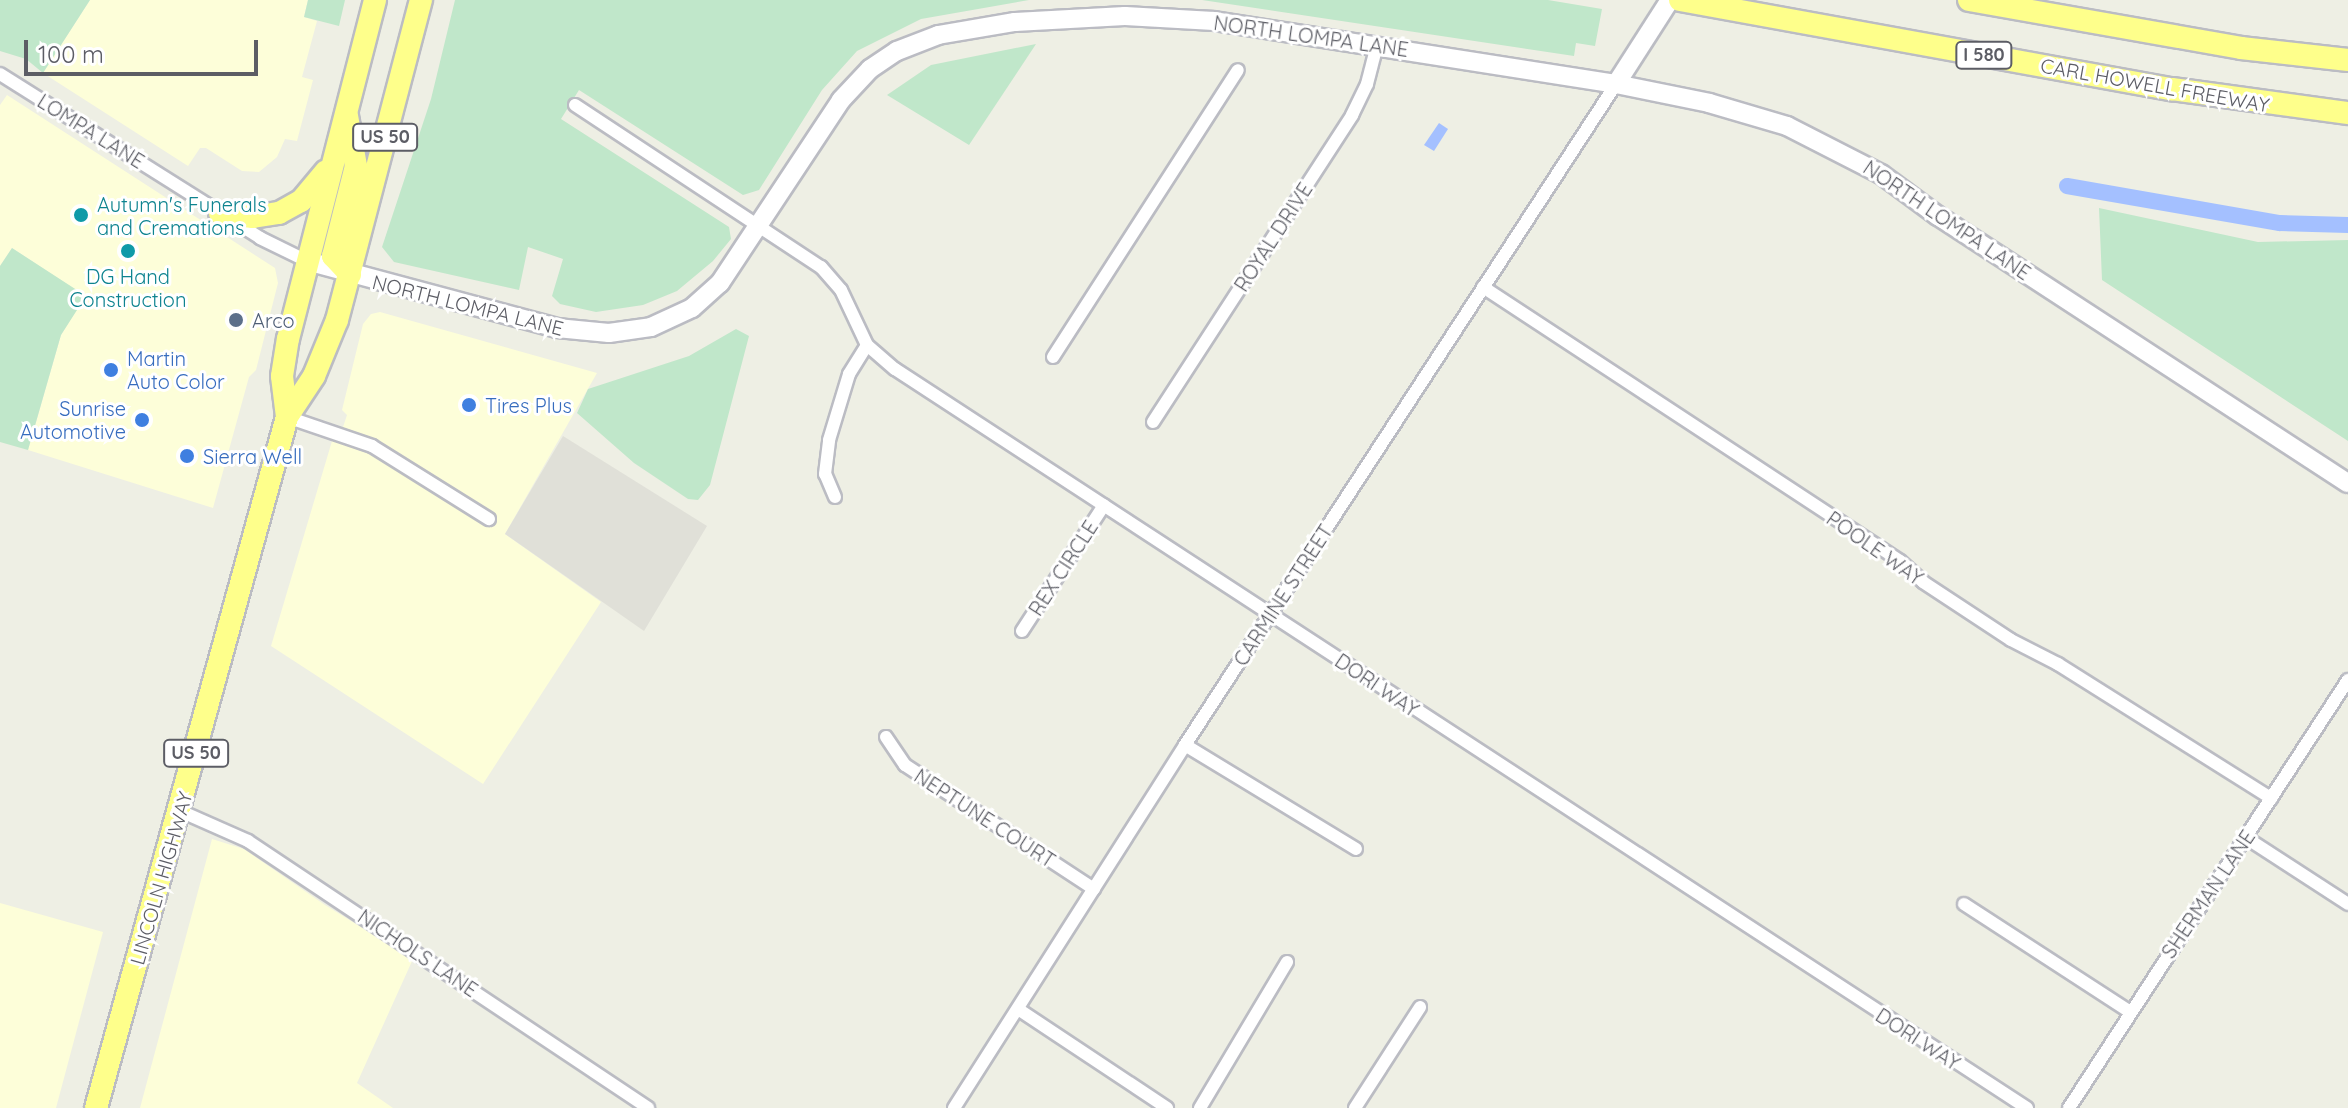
<!DOCTYPE html>
<style>
body{margin:0}
#map{position:relative;width:2348px;height:1108px;overflow:hidden;background:#eeefe4;font-family:Quicksand,sans-serif}
div>[style]{position:absolute}
[style*='--x']{left:calc(var(--x)*1px);top:calc(var(--y)*1px);width:calc(var(--w)*1px);rotate:calc(var(--a)*1deg)}
.commercial>*{inset:0;background:#fdfed9}
.industrial>*{inset:0;background:#e0e0d8}
.green>*{inset:0;background:#c0e7ca}
.water>*{inset:0;background:#a4c0ff}
.canal>*{height:16px;margin:-8px;padding:0 8px;transform-origin:8px;border-radius:8px;background:#a4c0ff}
.roads{filter:drop-shadow(2px 0 #bbbcc3) drop-shadow(-2px 0 #bbbcc3) drop-shadow(0 2px #bbbcc3) drop-shadow(0 -2px #bbbcc3)}
.street>*{height:12px;margin:-6px;padding:0 6px;transform-origin:6px;border-radius:6px;background:#fff}
.secondary>*{height:18px;margin:-9px;padding:0 9px;transform-origin:9px;border-radius:9px;background:#fff}
.highway>*{height:22px;margin:-11px;padding:0 11px;transform-origin:11px;border-radius:11px;background:#feff8b}
.dots>*{width:22px;height:22px;translate:-50% -50%;box-sizing:border-box;border:4px solid #fff;border-radius:50%}
span{translate:-50% -50%;white-space:nowrap;text-align:center;line-height:1.15;-webkit-text-stroke:6px #fff;paint-order:stroke}
.shield-label span{padding:2px 6px;background:#fff;border:2px solid;border-radius:6px;-webkit-text-stroke-width:0}
.shield-label{font-size:18px;color:#5c5d65;font-weight:700}
.street-label{font-size:20px;color:#5c5d65}
.culture-label{font-size:20px;color:#0d838f}
.left{translate:0 -50%;text-align:left}
.service-label{font-size:20px;color:#4e5e75}
.shop-label{font-size:20px;color:#366cbe}
.right{translate:-100% -50%;text-align:right}
.scale{position:absolute;left:24px;top:40px;width:234px;height:36px;box-sizing:border-box;border:4px solid #5c5d65;border-top:0;padding-left:10px;font-size:24px;line-height:28px;white-space:nowrap;color:#5c5d65;-webkit-text-stroke:6px #fff;paint-order:stroke}
</style>
<div id="map">
<div class="commercial">
<i style="clip-path:polygon(90px 0,308px 0,304px 17px,317px 21px,302px 77px,313px 80px,297px 141px,285px 139px,277px 157px,259px 172px,242px 171px,206px 148px,200px 148px,188px 166px,43px 73px)"></i>
<i style="clip-path:polygon(7px 95px,275px 268px,278px 283px,256px 370px,249px 377px,213px 508px,28px 450px,61px 335px,85px 296px,12px 248px,0 266px,0 105px)"></i>
<i style="clip-path:polygon(380px 312px,597px 373px,505px 534px,601px 602px,483px 784px,271px 646px,332px 441px,338px 442px,347px 415px,342px 410px,363px 324px,371px 314px)"></i>
<i style="clip-path:polygon(212px 839px,244px 849px,325px 905px,413px 959px,357px 1083px,393px 1108px,140px 1108px)"></i>
<i style="clip-path:polygon(0 903px,103px 932px,56px 1108px,0 1108px)"></i>
</div>
<div class="industrial">
<i style="clip-path:polygon(563px 436px,707px 526px,644px 631px,505px 534px)"></i>
</div>
<div class="green">
<i style="clip-path:polygon(0 0,90px 0,43px 73px,26px 59px,0 51px)"></i>
<i style="clip-path:polygon(308px 0,345px 0,339px 26px,304px 17px)"></i>
<i style="clip-path:polygon(455px 0,1029px 0,921px 19px,857px 51px,822px 90px,759px 190px,743px 195px,579px 90px,561px 119px,729px 227px,731px 239px,713px 261px,677px 291px,643px 305px,596px 312px,560px 304px,552px 296px,563px 259px,528px 247px,519px 290px,394px 262px,382px 247px,431px 99px)"></i>
<i style="clip-path:polygon(1202px 0,1548px 0,1602px 9px,1595px 46px,1576px 43px,1574px 56px)"></i>
<i style="clip-path:polygon(1036px 44px,969px 145px,887px 95px,931px 65px)"></i>
<i style="clip-path:polygon(2099px 208px,2258px 242px,2348px 240px,2348px 441px,2102px 280px)"></i>
<i style="clip-path:polygon(12px 248px,86px 296px,61px 335px,28px 450px,0 442px,0 266px)"></i>
<i style="clip-path:polygon(736px 329px,749px 336px,710px 485px,698px 500px,688px 499px,634px 463px,577px 413px,588px 389px,689px 356px)"></i>
</div>
<div class="water">
<i style="clip-path:polygon(1439px 123px,1448px 129px,1434px 151px,1424px 145px)"></i>
</div>
<div class="canal">
<i style="--x:2067;--y:186;--w:216;--a:9.9"></i>
<i style="--x:2280;--y:223;--w:68;--a:1.7"></i>
</div>
<div class="roads">
<div class="street">
<i style="--x:0;--y:74;--w:307;--a:32.2"></i>
<i style="--x:260;--y:238;--w:52;--a:26.1"></i>
<i style="--x:575;--y:105;--w:295;--a:33.4"></i>
<i style="--x:821;--y:267;--w:30;--a:49"></i>
<i style="--x:841;--y:290;--w:61;--a:64.7"></i>
<i style="--x:867;--y:345;--w:37;--a:41"></i>
<i style="--x:895;--y:369;--w:1352;--a:33.14"></i>
<i style="--x:1483;--y:287;--w:499;--a:33.3"></i>
<i style="--x:1900;--y:561;--w:31;--a:42"></i>
<i style="--x:1923;--y:582;--w:105;--a:33.4"></i>
<i style="--x:2011;--y:640;--w:53;--a:27.1"></i>
<i style="--x:2058;--y:664;--w:252;--a:32.2"></i>
<i style="--x:1053;--y:357;--w:341;--a:-57.2"></i>
<i style="--x:287;--y:417;--w:90;--a:18.8"></i>
<i style="--x:372;--y:446;--w:138;--a:32"></i>
<i style="--x:1153;--y:422;--w:366;--a:-57"></i>
<i style="--x:1352;--y:115;--w:34;--a:-64"></i>
<i style="--x:1367;--y:84;--w:40;--a:-75.6"></i>
<i style="--x:835;--y:497;--w:25;--a:-113"></i>
<i style="--x:825;--y:474;--w:34;--a:-83"></i>
<i style="--x:829;--y:440;--w:69;--a:-73.1"></i>
<i style="--x:849;--y:374;--w:34;--a:-58"></i>
<i style="--x:1022;--y:631;--w:150;--a:-56.9"></i>
<i style="--x:886;--y:737;--w:34;--a:56"></i>
<i style="--x:905;--y:765;--w:226;--a:33.3"></i>
<i style="--x:1185;--y:745;--w:200;--a:31.3"></i>
<i style="--x:180;--y:811;--w:74;--a:23.8"></i>
<i style="--x:248;--y:841;--w:481;--a:33.7"></i>
<i style="--x:2245;--y:837;--w:123;--a:33"></i>
<i style="--x:1964;--y:904;--w:198;--a:33"></i>
<i style="--x:1018;--y:1009;--w:179;--a:33.6"></i>
<i style="--x:954;--y:1108;--w:430;--a:-57.5"></i>
<i style="--x:1185;--y:745;--w:789;--a:-56.89"></i>
<i style="--x:1200;--y:1108;--w:170;--a:-59.2"></i>
<i style="--x:1355;--y:1108;--w:120;--a:-57.2"></i>
<i style="--x:2069;--y:1108;--w:511;--a:-56.9"></i>
</div>
<div class="secondary">
<i style="--x:1616;--y:84;--w:100;--a:-57.3"></i>
<i style="--x:307;--y:261;--w:259;--a:15"></i>
<i style="--x:557;--y:328;--w:52;--a:5.5"></i>
<i style="--x:609;--y:333;--w:42;--a:-8.1"></i>
<i style="--x:651;--y:327;--w:45;--a:-24.9"></i>
<i style="--x:692;--y:308;--w:38;--a:-42"></i>
<i style="--x:720;--y:283;--w:219;--a:-56.5"></i>
<i style="--x:841;--y:100;--w:42;--a:-46.9"></i>
<i style="--x:870;--y:69;--w:32;--a:-34"></i>
<i style="--x:897;--y:51;--w:44;--a:-21.3"></i>
<i style="--x:938;--y:35;--w:78;--a:-9.6"></i>
<i style="--x:1015;--y:22;--w:110;--a:-3.1"></i>
<i style="--x:1125;--y:16;--w:89;--a:3.2"></i>
<i style="--x:1214;--y:21;--w:407;--a:8.9"></i>
<i style="--x:1616;--y:84;--w:95;--a:11.5"></i>
<i style="--x:1709;--y:103;--w:81;--a:16.4"></i>
<i style="--x:1787;--y:126;--w:106;--a:27.1"></i>
<i style="--x:1881;--y:174;--w:71;--a:36.4"></i>
<i style="--x:1938;--y:216;--w:489;--a:33.1"></i>
</div>
<div class="highway">
<i style="--x:1680;--y:0;--w:500;--a:10.3"></i>
<i style="--x:2172;--y:89;--w:178;--a:7.8"></i>
<i style="--x:1969;--y:0;--w:276;--a:10"></i>
<i style="--x:2241;--y:48;--w:108;--a:6.4"></i>
<i style="--x:347;--y:116;--w:51;--a:79.8"></i>
<i style="--x:356;--y:166;--w:93;--a:104.3"></i>
<i style="--x:333;--y:256;--w:25;--a:47"></i>
<i style="--x:220;--y:213;--w:33;--a:7"></i>
<i style="--x:253;--y:217;--w:26;--a:-9"></i>
<i style="--x:279;--y:213;--w:25;--a:-29"></i>
<i style="--x:301;--y:201;--w:39;--a:-50"></i>
<i style="--x:287;--y:417;--w:41;--a:-97"></i>
<i style="--x:282;--y:376;--w:37;--a:-81"></i>
<i style="--x:288;--y:339;--w:350;--a:-75.6"></i>
<i style="--x:96;--y:1108;--w:717;--a:-74.55"></i>
<i style="--x:287;--y:417;--w:49;--a:-56.6"></i>
<i style="--x:314;--y:376;--w:61;--a:-67.7"></i>
<i style="--x:337;--y:320;--w:331;--a:-75.3"></i>
</div>
</div>
<div class="dots">
<i style="left:81px;top:215px;background:#0f9aa8"></i>
<i style="left:128px;top:251px;background:#0f9aa8"></i>
<i style="left:236px;top:320px;background:#5c6f8a"></i>
<i style="left:111px;top:370px;background:#3f7fe0"></i>
<i style="left:469px;top:405px;background:#3f7fe0"></i>
<i style="left:142px;top:420px;background:#3f7fe0"></i>
<i style="left:187px;top:456px;background:#3f7fe0"></i>
</div>
<div class="shield-label">
<span style="left:1984px;top:55px">I 580</span>
<span style="left:385px;top:137px">US 50</span>
<span style="left:196px;top:753px">US 50</span>
</div>
<div class="street-label">
<span style="left:1311px;top:36px;rotate:8deg">NORTH LOMPA LANE</span>
<span style="left:2155px;top:85px;rotate:10deg">CARL HOWELL FREEWAY</span>
<span style="left:91px;top:131px;rotate:32deg">LOMPA LANE</span>
<span style="left:1947px;top:220px;rotate:34deg">NORTH LOMPA LANE</span>
<span style="left:1273px;top:237px;rotate:-57deg">ROYAL DRIVE</span>
<span style="left:468px;top:305px;rotate:14deg">NORTH LOMPA LANE</span>
<span style="left:1875px;top:548px;rotate:35deg">POOLE WAY</span>
<span style="left:1063px;top:568px;rotate:-57deg">REX CIRCLE</span>
<span style="left:1283px;top:595px;rotate:-57deg">CARMINE STREET</span>
<span style="left:1377px;top:685px;rotate:34deg">DORI WAY</span>
<span style="left:985px;top:818px;rotate:33deg">NEPTUNE COURT</span>
<span style="left:161px;top:878px;rotate:-74deg">LINCOLN HIGHWAY</span>
<span style="left:2208px;top:894px;rotate:-56deg">SHERMAN LANE</span>
<span style="left:418px;top:953px;rotate:34deg">NICHOLS LANE</span>
<span style="left:1918px;top:1039px;rotate:33deg">DORI WAY</span>
</div>
<div class="culture-label">
<span class="left" style="left:97px;top:216px">Autumn's Funerals<br>and Cremations</span>
<span style="left:128px;top:288px">DG Hand<br>Construction</span>
</div>
<div class="service-label">
<span class="left" style="left:252px;top:320px">Arco</span>
</div>
<div class="shop-label">
<span class="left" style="left:127px;top:370px">Martin<br>Auto Color</span>
<span class="left" style="left:485px;top:405px">Tires Plus</span>
<span class="right" style="left:126px;top:420px">Sunrise<br>Automotive</span>
<span class="left" style="left:203px;top:456px">Sierra Well</span>
</div>
<div class="scale">100 m</div>
</div>
